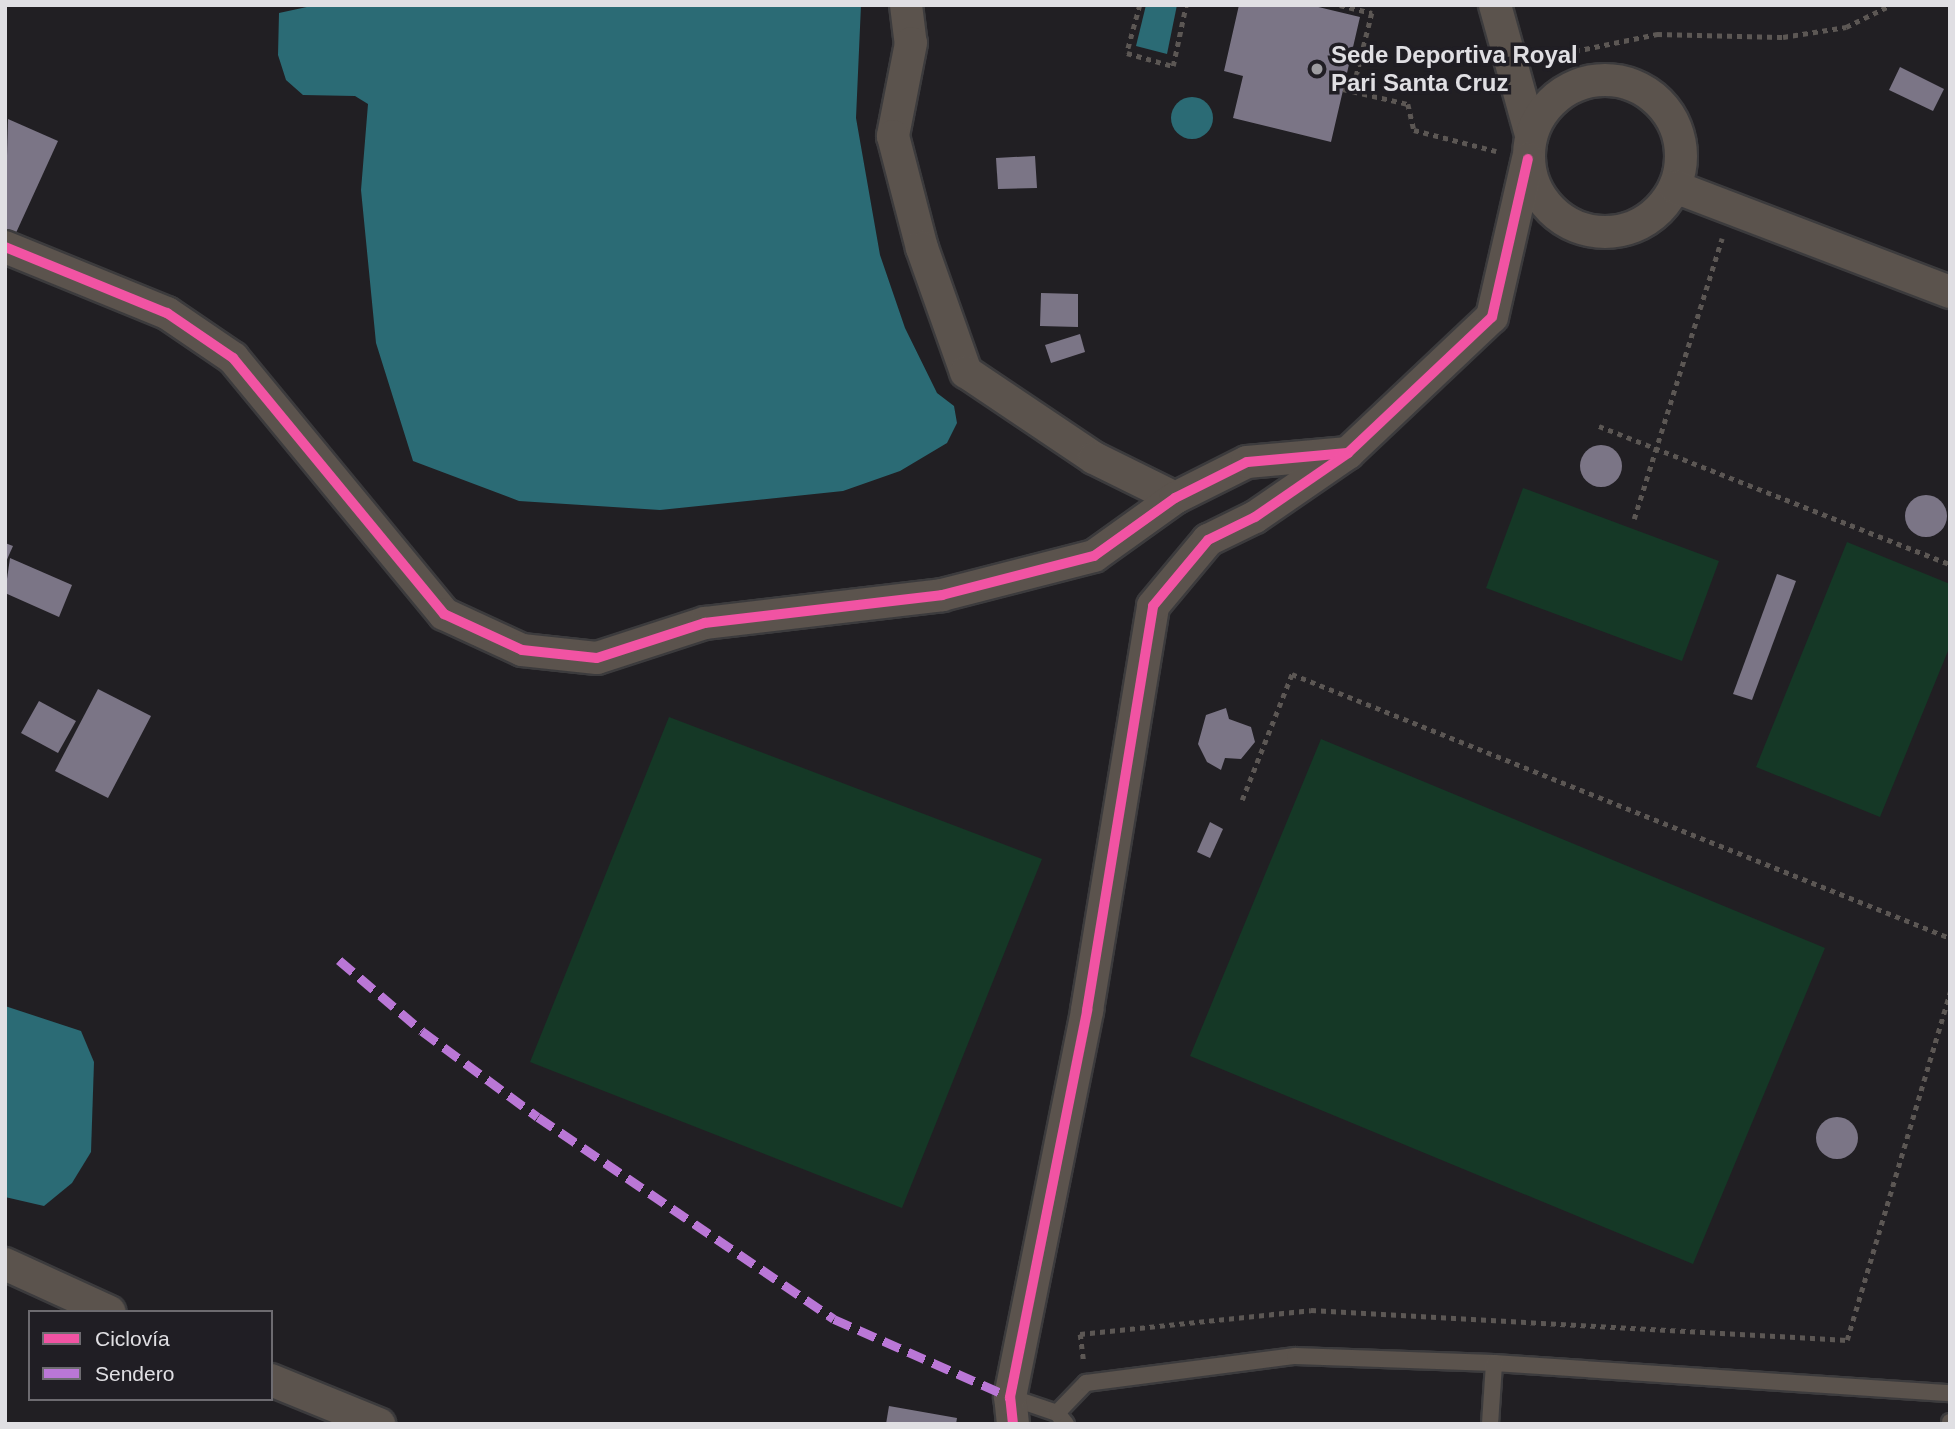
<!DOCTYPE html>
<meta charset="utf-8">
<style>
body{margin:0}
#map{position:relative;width:1955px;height:1429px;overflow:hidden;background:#211f23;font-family:Helvetica,sans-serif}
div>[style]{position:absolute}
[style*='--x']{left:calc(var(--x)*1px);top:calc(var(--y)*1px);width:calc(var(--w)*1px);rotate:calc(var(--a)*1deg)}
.green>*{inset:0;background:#153826}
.water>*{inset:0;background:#2b6b75}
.round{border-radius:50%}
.building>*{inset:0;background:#7b7586}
.path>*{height:4.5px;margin-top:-2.25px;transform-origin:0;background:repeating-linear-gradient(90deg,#5c5754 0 5px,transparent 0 10px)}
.roads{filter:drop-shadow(2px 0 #3c3b3d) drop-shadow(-2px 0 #3c3b3d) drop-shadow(0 2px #3c3b3d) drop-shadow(0 -2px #3c3b3d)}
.service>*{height:16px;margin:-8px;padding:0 8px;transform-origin:8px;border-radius:8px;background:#5b534d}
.minor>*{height:32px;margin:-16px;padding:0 16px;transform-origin:16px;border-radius:16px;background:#5b534d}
.minor>.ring{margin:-16px;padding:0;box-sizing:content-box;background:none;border:32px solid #5b534d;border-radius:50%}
.quiet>*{height:9px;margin-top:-4.5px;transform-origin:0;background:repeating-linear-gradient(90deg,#ba77d6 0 18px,transparent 0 27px)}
.cycleway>*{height:10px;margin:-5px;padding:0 5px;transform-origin:5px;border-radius:5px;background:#f153a3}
.dots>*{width:19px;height:19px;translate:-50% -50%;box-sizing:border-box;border:4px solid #201e24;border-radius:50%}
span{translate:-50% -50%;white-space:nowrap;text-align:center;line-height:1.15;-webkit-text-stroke:7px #201e24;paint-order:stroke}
.poi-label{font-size:24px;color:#e0dfe3;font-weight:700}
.left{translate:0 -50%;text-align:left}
.frame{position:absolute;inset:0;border:7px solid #e0dfe3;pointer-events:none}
.legend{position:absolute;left:28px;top:1310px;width:245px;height:91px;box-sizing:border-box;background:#201e24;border:2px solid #6d6b70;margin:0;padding:9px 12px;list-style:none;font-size:21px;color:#e0dfe3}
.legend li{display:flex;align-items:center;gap:14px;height:35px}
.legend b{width:35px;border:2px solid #6d6b70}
</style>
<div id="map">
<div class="green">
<i style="clip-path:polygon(1523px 488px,1719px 561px,1682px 661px,1486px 588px)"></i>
<i style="clip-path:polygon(1847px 542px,1950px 584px,1950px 646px,1880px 817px,1756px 767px)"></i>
<i style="clip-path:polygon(669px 717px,1042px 859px,902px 1208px,530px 1062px)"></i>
<i style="clip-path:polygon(1321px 739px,1825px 948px,1693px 1264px,1190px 1056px)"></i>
</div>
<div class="water">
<i style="clip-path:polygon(316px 5px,861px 5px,856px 118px,880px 255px,905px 328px,937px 393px,954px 406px,957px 423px,947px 443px,900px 471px,843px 491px,660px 510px,519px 501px,413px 461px,376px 343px,361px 190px,368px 104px,355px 96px,303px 95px,286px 80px,278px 55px,279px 13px)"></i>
<i style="clip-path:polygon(1146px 5px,1177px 5px,1167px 54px,1136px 46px)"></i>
<i class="round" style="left:1171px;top:97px;width:42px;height:42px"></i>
<i style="clip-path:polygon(5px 1006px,81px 1031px,94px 1062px,91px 1152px,72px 1183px,44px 1206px,5px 1197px)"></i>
</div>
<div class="building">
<i style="clip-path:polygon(1239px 5px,1310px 5px,1360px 17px,1331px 142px,1233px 118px,1243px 76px,1224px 71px)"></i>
<i style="clip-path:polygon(1900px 67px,1944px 89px,1933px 111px,1889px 90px)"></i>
<i style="clip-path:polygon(8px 119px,58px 141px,15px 235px,5px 230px)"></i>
<i style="clip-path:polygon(1035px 156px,1037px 188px,998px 189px,996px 158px)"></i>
<i style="clip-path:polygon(1041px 293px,1078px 294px,1078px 327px,1040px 326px)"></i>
<i style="clip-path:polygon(1080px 334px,1085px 352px,1051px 363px,1045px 345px)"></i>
<i class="round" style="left:1580px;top:445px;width:42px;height:42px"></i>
<i class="round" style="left:1905px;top:495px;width:42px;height:42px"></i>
<i style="clip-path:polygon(5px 543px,13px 546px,5px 564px)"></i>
<i style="clip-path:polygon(10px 558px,72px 585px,59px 617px,5px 593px)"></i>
<i style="clip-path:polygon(1777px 574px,1796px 581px,1752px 700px,1733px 694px)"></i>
<i style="clip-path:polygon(98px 689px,151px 716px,108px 798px,55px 771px)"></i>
<i style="clip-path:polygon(39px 701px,76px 721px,58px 753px,21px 733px)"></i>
<i style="clip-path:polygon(1226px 708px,1229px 719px,1251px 727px,1255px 742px,1241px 759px,1225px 758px,1221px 770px,1207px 762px,1198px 744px,1206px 715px)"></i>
<i style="clip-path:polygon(1210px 822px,1223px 829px,1210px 858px,1197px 852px)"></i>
<i class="round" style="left:1816px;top:1117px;width:42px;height:42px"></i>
<i style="clip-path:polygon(889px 1406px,957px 1418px,956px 1424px,886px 1424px)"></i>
</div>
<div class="path">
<i style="--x:1140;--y:5;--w:50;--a:105.2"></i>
<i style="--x:1127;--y:53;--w:48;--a:15.8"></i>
<i style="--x:1173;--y:66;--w:62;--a:-78"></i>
<i style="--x:1340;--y:5;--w:33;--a:14"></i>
<i style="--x:1372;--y:13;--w:79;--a:103.9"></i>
<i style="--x:1544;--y:63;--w:33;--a:-21"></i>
<i style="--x:1575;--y:51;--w:84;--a:-11.7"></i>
<i style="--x:1657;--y:34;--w:126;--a:1.4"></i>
<i style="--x:1783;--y:37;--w:64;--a:-9"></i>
<i style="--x:1846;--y:27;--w:50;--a:-26.1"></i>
<i style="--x:1343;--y:89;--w:67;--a:13"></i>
<i style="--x:1408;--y:104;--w:27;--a:77"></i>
<i style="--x:1414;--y:130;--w:85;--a:14.4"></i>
<i style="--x:1599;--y:426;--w:377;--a:21.5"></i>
<i style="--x:1634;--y:519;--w:294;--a:-72.6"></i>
<i style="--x:1242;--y:800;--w:136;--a:-68.4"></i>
<i style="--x:1292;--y:674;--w:709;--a:21.86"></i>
<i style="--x:1083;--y:1359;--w:25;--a:-97"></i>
<i style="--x:1080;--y:1334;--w:232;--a:-5.9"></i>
<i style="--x:1311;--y:1310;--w:537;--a:3.2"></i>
<i style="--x:1847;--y:1340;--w:363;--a:-73.5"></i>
</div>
<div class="roads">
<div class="service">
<i style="--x:1010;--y:1397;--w:50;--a:18.8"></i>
<i style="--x:1057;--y:1413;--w:14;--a:51"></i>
<i style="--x:1057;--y:1413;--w:42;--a:-46"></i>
<i style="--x:1086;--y:1383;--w:211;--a:-7.4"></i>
<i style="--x:1295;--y:1356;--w:199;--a:2"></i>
<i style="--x:1494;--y:1363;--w:457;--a:3.8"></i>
<i style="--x:1490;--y:1424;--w:61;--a:-86.2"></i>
<i style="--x:1950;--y:1424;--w:2;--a:-90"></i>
</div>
<div class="minor">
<i style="--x:906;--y:5;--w:38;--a:83"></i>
<i style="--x:911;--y:43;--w:95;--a:101"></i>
<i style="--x:893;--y:136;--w:116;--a:75.5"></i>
<i style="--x:922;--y:248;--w:132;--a:70.5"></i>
<i style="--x:966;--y:372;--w:154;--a:33.9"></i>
<i style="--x:1094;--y:458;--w:90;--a:26.3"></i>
<i style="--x:1495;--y:5;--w:135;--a:74.5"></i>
<i class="ring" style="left:1529px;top:80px;width:120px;height:120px"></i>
<i style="--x:1675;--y:187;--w:294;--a:20.9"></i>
<i style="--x:5;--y:247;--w:175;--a:22.2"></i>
<i style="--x:167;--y:313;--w:80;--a:34.3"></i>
<i style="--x:233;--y:358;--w:332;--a:50.5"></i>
<i style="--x:444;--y:614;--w:86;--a:24.8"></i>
<i style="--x:522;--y:650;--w:75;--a:6.1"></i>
<i style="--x:597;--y:658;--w:114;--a:-18"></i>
<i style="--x:705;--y:623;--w:239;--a:-6.7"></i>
<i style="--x:942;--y:595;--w:157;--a:-14.4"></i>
<i style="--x:1094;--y:556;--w:100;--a:-35.6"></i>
<i style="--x:1175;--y:498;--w:80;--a:-26.6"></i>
<i style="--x:1247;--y:462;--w:101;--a:-5.1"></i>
<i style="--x:5;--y:1264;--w:115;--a:24.6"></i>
<i style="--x:271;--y:1380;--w:117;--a:22.2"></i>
<i style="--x:1013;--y:1424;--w:27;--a:-96"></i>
<i style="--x:1010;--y:1397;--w:395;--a:-78.7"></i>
<i style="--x:1087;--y:1010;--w:409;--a:-80.7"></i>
<i style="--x:1153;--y:606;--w:86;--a:-50.2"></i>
<i style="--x:1208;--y:540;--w:52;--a:-26.1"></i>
<i style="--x:1255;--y:517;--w:113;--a:-34.5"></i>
<i style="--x:1348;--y:453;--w:198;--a:-43.4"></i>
<i style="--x:1492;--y:317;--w:162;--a:-77.2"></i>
</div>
</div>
<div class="quiet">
<i style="--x:339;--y:960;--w:109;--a:40.5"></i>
<i style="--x:422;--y:1031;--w:144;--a:36.6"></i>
<i style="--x:538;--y:1117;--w:358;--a:34.3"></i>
<i style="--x:834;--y:1319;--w:193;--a:23.9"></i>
</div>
<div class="cycleway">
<i style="--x:5;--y:247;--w:175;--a:22.2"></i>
<i style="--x:167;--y:313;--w:80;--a:34.3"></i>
<i style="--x:233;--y:358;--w:332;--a:50.5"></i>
<i style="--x:444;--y:614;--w:86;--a:24.8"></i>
<i style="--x:522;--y:650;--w:75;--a:6.1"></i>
<i style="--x:597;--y:658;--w:114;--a:-18"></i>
<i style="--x:705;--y:623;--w:239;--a:-6.7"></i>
<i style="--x:942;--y:595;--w:157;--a:-14.4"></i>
<i style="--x:1094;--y:556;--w:100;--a:-35.6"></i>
<i style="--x:1175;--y:498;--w:80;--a:-26.6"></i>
<i style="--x:1247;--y:462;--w:101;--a:-5.1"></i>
<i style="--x:1013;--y:1424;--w:27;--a:-96"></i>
<i style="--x:1010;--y:1397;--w:395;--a:-78.7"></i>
<i style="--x:1087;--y:1010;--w:409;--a:-80.7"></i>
<i style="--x:1153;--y:606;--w:86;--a:-50.2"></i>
<i style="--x:1208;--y:540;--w:52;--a:-26.1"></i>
<i style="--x:1255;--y:517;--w:113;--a:-34.5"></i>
<i style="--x:1348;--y:453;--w:198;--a:-43.4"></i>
<i style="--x:1492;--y:317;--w:162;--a:-77.2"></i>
</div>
<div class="dots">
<i style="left:1317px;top:69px;background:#9d9ca0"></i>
</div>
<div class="poi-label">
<span class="left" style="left:1331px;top:69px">Sede Deportiva Royal<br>Pari Santa Cruz</span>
</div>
<div class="frame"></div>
<ul class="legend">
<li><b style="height:9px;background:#f153a3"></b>Ciclovía</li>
<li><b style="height:9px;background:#ba77d6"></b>Sendero</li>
</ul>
</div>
